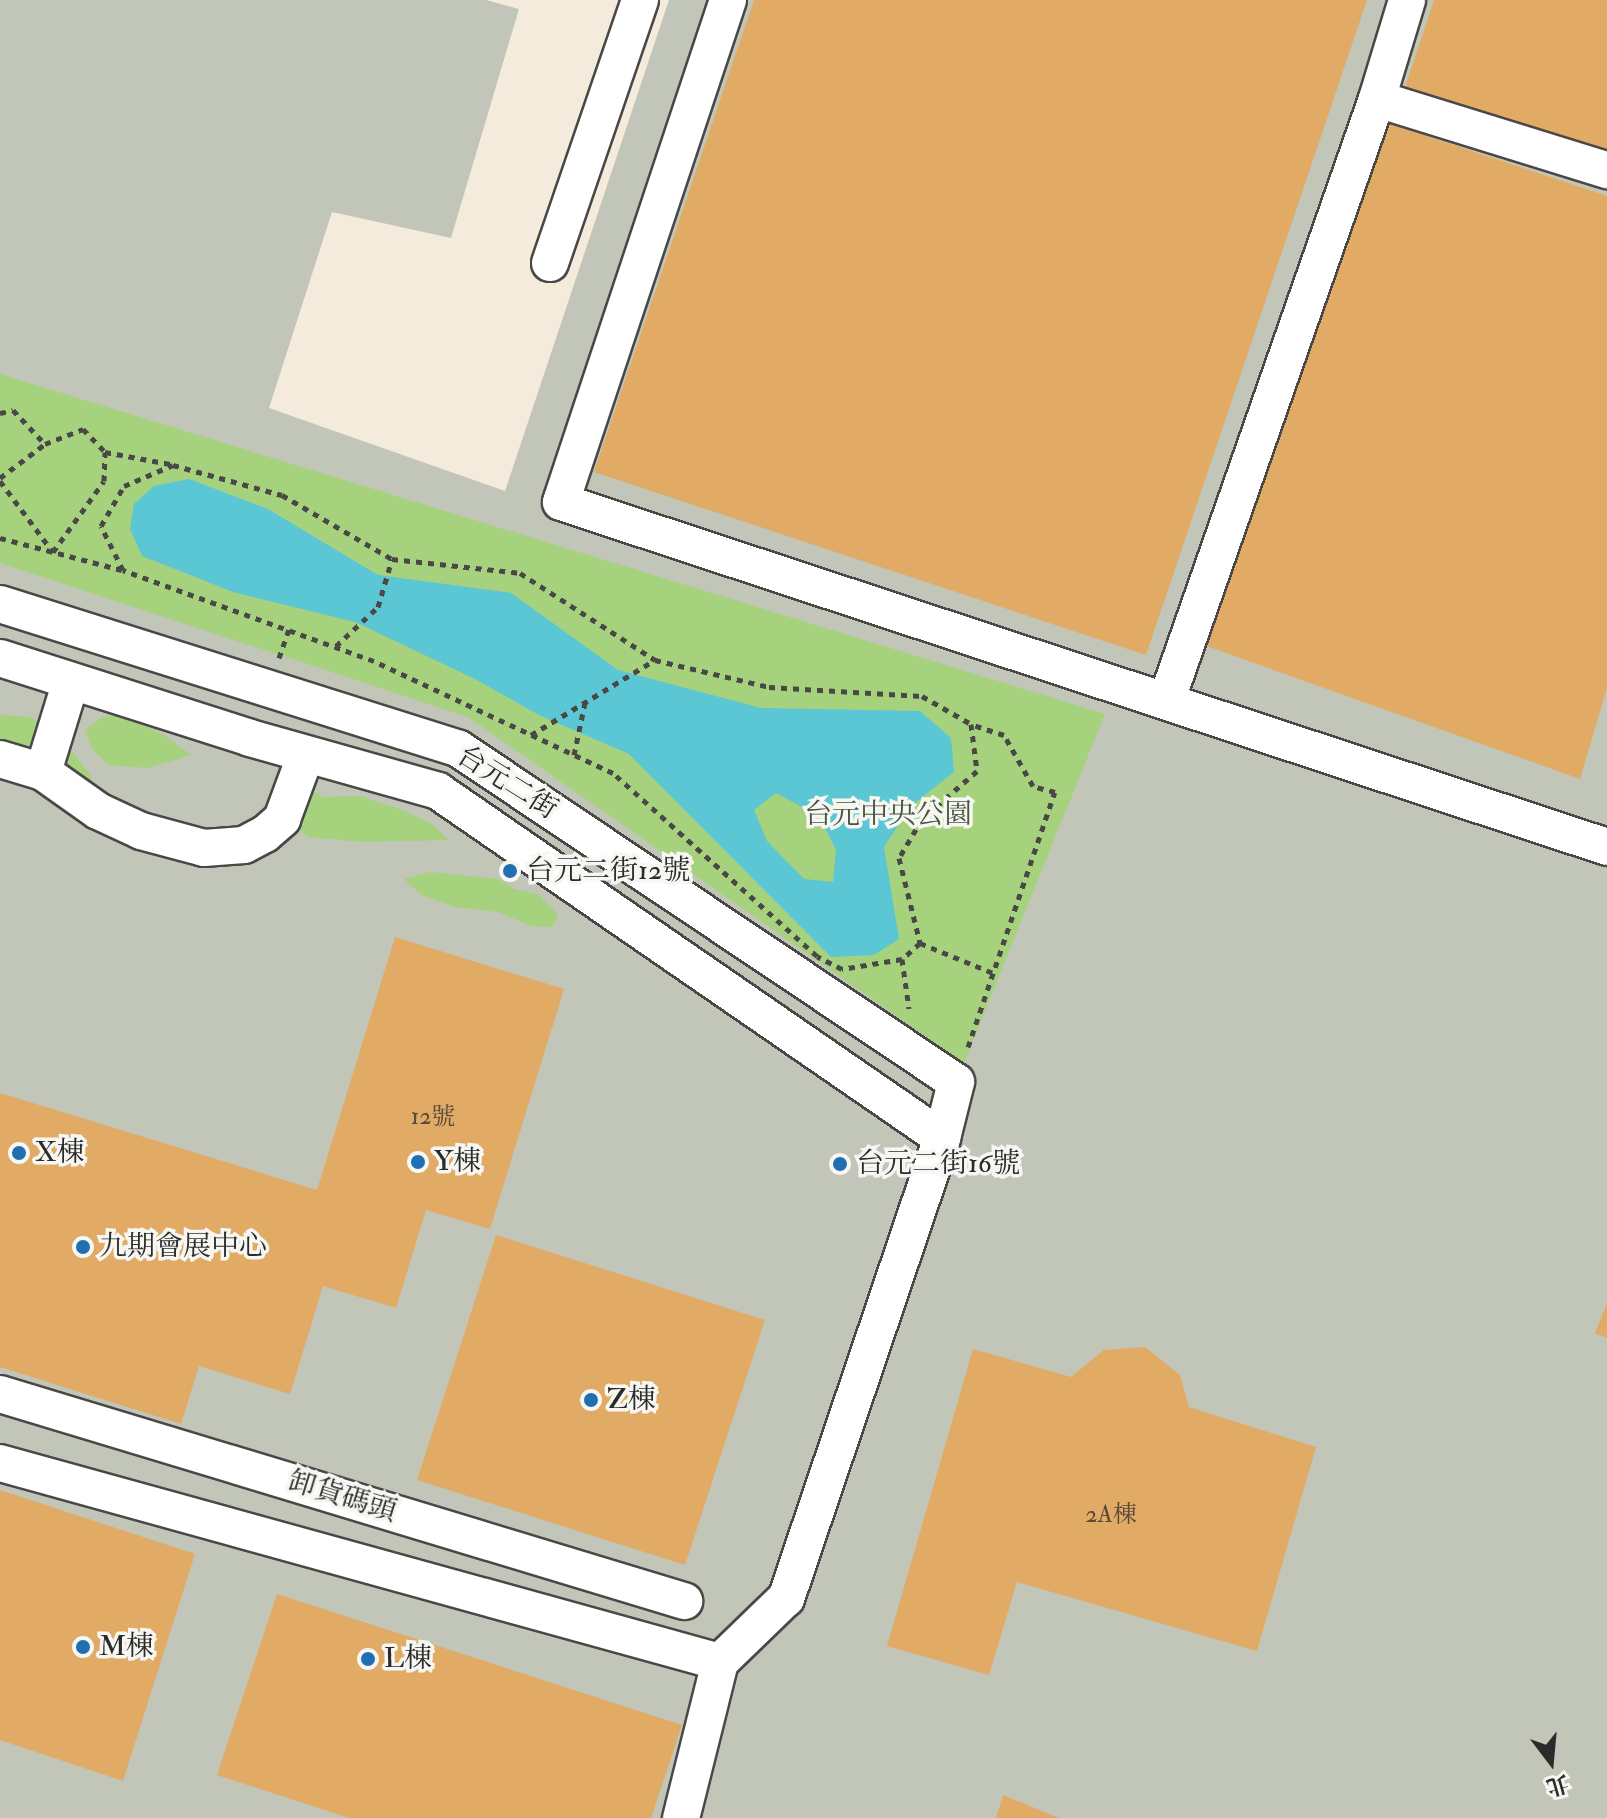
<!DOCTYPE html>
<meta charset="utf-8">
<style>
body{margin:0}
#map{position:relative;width:1607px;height:1818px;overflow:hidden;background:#f4ebdc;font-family:"IM FELL Double Pica","Noto Serif TC",serif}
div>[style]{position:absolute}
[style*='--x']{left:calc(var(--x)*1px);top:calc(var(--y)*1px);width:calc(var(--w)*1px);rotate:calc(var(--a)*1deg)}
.industrial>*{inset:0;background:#c1c6b9}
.green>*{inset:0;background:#a6d17d}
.water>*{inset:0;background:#5bc6d4}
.building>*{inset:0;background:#e1aa65}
.path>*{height:5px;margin-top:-2.5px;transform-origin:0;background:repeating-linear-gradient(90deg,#494846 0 6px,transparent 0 12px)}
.roads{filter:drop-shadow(2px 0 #494846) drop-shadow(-2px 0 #494846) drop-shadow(0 2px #494846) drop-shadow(0 -2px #494846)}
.minor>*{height:36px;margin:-18px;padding:0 18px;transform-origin:18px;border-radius:18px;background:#fff}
.dots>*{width:22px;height:22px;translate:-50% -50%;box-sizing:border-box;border:4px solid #f6f6f2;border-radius:50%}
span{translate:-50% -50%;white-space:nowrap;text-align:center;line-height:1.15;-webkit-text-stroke:7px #f6f6f2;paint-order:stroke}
.number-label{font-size:24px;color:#584b3a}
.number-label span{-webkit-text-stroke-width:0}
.street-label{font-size:28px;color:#2b2b2b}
.park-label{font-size:28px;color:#4a5440}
.poi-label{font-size:28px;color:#2b2b2b}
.left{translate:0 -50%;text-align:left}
.north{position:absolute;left:1511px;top:1722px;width:80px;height:80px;-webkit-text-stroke:6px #f6f6f2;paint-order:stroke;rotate:164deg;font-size:22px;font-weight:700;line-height:32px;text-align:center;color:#2b2b2b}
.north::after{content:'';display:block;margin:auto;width:28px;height:36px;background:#2b2b2b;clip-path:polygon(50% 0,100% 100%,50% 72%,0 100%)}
</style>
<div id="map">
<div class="industrial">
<i style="clip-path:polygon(0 0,486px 0,519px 9px,451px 238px,332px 212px,269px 408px,505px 491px,669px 0,1607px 0,1607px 1818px,0 1818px)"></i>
</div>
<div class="green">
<i style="clip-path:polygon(0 374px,1105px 714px,964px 1063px,468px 717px,0 563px)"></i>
<i style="clip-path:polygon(0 715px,31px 717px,54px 730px,90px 774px,95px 792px,0 764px)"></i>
<i style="clip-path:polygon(121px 715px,164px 735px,191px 755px,148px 768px,108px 765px,92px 749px,85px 730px,102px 717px)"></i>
<i style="clip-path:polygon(303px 783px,322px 797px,360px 796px,400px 809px,432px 824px,449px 840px,362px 842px,308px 837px,288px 819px)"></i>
<i style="clip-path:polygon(430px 872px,499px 879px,514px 889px,538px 894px,558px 915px,552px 927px,531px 926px,498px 912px,455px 907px,421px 895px,404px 879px)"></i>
</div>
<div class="water">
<i style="clip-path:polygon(evenodd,189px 479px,268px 509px,378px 575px,511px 593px,618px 670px,761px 708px,920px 711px,951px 738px,954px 772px,911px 806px,884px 847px,899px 939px,874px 955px,831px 957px,629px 754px,539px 715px,475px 679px,355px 622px,233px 592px,142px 556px,130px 529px,134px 504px,154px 486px,189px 479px,776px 793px,819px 816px,836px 850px,833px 882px,804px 879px,767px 841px,754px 810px,776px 793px)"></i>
</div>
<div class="building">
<i style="clip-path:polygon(754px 0,1367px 0,1146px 655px,594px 472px)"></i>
<i style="clip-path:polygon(1434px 0,1607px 0,1607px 156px,1404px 90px)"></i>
<i style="clip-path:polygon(1385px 122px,1607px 196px,1607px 688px,1580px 779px,1198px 643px)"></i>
<i style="clip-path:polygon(395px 937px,564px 989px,490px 1229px,426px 1210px,396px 1308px,323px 1286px,290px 1394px,199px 1366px,181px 1424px,0 1367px,0 1093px,317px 1190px)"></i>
<i style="clip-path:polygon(496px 1235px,765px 1320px,685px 1565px,417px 1480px)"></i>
<i style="clip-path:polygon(1607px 1303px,1607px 1338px,1595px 1333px)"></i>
<i style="clip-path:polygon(1145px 1347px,1180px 1375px,1189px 1407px,1316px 1447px,1257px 1651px,1017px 1582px,989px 1675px,887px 1646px,973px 1349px,1071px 1377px,1104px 1350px)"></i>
<i style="clip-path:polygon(0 1490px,195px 1554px,123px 1781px,0 1740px)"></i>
<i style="clip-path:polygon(277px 1594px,682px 1725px,651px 1818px,349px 1818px,217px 1775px)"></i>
<i style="clip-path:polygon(1003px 1795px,1059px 1818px,996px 1818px)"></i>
</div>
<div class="path">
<i style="--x:0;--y:413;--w:13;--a:-13"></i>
<i style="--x:13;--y:410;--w:47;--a:46.7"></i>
<i style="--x:45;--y:444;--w:41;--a:-21.5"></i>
<i style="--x:83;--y:429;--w:32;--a:46"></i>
<i style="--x:105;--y:452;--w:66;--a:10.5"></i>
<i style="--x:173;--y:465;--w:113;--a:15.4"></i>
<i style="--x:282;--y:495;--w:127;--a:30.2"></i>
<i style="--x:392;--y:559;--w:129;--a:6.2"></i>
<i style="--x:520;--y:573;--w:161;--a:32.8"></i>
<i style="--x:655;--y:660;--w:117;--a:13.3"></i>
<i style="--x:769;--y:687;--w:153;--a:3.4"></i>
<i style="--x:922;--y:696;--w:56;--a:29.7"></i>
<i style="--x:971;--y:724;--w:47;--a:82.7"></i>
<i style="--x:977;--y:771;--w:73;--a:138.9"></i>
<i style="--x:922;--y:819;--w:45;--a:120.5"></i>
<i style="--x:899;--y:858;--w:88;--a:76.1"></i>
<i style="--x:920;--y:943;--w:24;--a:138"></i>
<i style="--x:902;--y:959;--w:61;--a:170.5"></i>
<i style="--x:842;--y:969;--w:28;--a:-153"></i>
<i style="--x:817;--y:956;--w:274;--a:-138.1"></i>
<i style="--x:613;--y:773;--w:264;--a:-154.9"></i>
<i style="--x:374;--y:661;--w:267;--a:-160.1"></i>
<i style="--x:123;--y:570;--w:49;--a:-116.6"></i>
<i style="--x:101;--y:526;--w:46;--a:-60.1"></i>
<i style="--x:124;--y:486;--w:53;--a:-23.2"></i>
<i style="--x:0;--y:478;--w:56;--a:-37.1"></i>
<i style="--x:0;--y:481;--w:89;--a:53.3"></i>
<i style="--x:53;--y:552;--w:87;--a:-54.3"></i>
<i style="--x:104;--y:481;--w:29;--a:-88"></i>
<i style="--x:0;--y:538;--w:126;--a:14.7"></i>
<i style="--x:336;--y:646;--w:57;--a:-42.9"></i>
<i style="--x:378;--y:607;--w:50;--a:-73.7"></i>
<i style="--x:279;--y:658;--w:31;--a:-71"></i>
<i style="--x:531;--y:735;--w:145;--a:-31.2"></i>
<i style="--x:574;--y:755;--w:53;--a:-78.1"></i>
<i style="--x:920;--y:943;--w:79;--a:22.3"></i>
<i style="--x:902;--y:959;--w:50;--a:82"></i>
<i style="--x:968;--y:1047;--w:269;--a:-71.2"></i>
<i style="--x:1055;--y:792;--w:23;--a:-165"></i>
<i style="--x:1033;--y:786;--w:59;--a:-119.6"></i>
<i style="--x:1004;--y:735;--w:35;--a:-162"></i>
</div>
<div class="roads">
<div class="minor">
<i style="--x:728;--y:0;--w:529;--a:108.4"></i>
<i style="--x:561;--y:502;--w:1101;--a:18.25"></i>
<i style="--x:1377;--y:99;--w:241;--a:17.2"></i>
<i style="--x:550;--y:263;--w:278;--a:-71.1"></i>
<i style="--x:0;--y:604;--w:481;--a:17.5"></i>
<i style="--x:459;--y:749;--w:598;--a:33.82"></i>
<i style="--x:956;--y:1082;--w:58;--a:104"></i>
<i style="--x:942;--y:1138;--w:486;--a:108.7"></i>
<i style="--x:786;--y:1598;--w:92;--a:135.9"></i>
<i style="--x:720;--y:1662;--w:161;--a:104"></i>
<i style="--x:0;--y:658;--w:262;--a:17.7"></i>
<i style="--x:250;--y:738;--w:195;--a:15.7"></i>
<i style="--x:438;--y:791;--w:612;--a:34.55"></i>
<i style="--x:1167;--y:699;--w:636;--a:-70.71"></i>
<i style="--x:1377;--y:99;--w:103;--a:-73.1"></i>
<i style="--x:0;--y:759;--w:45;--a:16.8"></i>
<i style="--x:43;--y:772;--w:67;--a:35.3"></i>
<i style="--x:98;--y:811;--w:47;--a:24.9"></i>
<i style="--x:141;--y:831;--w:65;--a:15.1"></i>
<i style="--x:204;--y:848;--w:40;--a:-4.3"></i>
<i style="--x:244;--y:845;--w:24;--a:-28"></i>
<i style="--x:265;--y:834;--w:23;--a:-41"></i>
<i style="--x:282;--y:819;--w:69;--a:-69.7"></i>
<i style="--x:43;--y:772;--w:95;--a:-72.9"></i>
<i style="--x:0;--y:1394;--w:715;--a:16.84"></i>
<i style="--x:0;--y:1463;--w:747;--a:15.45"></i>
</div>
</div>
<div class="dots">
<i style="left:510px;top:871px;background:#1f6fb2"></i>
<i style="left:19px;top:1153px;background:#1f6fb2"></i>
<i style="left:418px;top:1162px;background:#1f6fb2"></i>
<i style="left:840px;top:1164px;background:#1f6fb2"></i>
<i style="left:83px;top:1247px;background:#1f6fb2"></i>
<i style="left:591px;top:1400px;background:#1f6fb2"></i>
<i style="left:83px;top:1647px;background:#1f6fb2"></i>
<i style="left:368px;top:1659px;background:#1f6fb2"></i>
</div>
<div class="number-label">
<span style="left:433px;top:1117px">12號</span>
<span style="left:1111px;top:1515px">2A棟</span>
</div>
<div class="street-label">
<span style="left:507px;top:783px;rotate:32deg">台元二街</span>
<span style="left:342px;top:1497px;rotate:17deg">卸貨碼頭</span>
</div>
<div class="park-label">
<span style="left:888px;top:815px">台元中央公園</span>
</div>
<div class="poi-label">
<span class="left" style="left:526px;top:871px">台元二街12號</span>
<span class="left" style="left:35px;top:1153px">X棟</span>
<span class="left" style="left:434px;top:1162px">Y棟</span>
<span class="left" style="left:856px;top:1164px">台元二街16號</span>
<span class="left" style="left:99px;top:1247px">九期會展中心</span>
<span class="left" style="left:607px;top:1400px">Z棟</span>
<span class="left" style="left:99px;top:1647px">M棟</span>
<span class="left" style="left:384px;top:1659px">L棟</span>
</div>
<div class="north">北</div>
</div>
